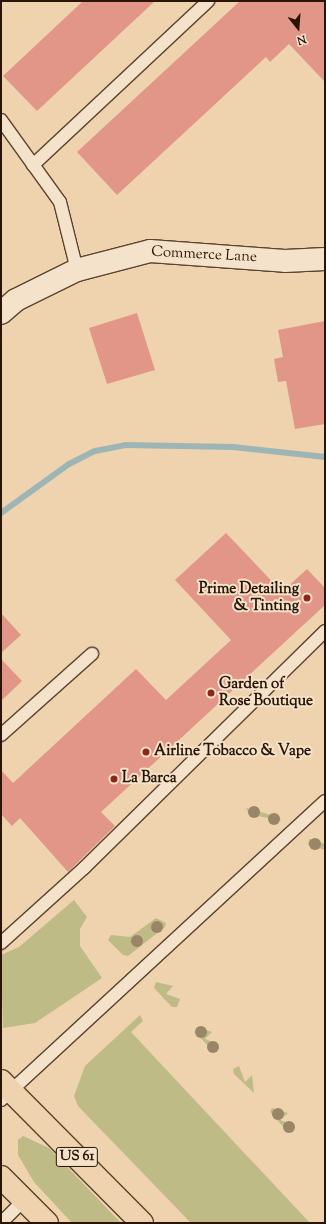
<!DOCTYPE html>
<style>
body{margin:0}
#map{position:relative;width:326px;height:1224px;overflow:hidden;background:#eed3ae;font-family:"Sorts Mill Goudy",serif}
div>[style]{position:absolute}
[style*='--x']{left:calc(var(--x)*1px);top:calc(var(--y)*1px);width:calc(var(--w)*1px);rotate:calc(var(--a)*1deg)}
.green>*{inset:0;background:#bebb86}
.stream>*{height:6px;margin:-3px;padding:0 3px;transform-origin:3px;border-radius:3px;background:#9db6b5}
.building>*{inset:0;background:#e29688}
.roads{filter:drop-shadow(1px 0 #5b442f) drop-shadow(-1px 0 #5b442f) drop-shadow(0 1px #5b442f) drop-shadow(0 -1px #5b442f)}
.service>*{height:12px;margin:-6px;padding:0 6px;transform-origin:6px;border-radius:6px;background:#f4e2ca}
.minor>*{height:22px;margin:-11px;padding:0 11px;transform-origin:11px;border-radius:11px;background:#f4e2ca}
.trunk>*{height:22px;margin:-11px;padding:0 11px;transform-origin:11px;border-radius:11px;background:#eed3ae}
.trees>*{width:12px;height:12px;margin:-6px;border-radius:50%;background:#9a8566}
.dots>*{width:11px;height:11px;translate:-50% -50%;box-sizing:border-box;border:2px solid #f4e2ca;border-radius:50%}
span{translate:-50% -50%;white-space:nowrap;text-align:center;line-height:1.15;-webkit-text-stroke:4px #f4e2ca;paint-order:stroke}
.shield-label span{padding:1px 3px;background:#f4e2ca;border:1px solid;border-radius:3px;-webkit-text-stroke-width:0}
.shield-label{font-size:14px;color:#2a1405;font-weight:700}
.street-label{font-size:15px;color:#2a1405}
.poi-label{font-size:15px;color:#2a1405;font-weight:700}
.right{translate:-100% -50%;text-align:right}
.left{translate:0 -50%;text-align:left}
.frame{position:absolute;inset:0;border:2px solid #2a1405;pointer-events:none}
.north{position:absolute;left:278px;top:8px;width:40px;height:40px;-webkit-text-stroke:3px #f4e2ca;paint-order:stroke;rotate:163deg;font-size:11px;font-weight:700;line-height:16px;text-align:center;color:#2a1405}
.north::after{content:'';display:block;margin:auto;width:14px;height:18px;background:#2a1405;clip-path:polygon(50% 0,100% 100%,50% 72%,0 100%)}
</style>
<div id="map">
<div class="green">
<i style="clip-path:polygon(246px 808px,279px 817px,281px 821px,249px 814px)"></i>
<i style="clip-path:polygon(309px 839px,325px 844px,325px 850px,308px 845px)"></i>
<i style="clip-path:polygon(74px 900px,87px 917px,80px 929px,80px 946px,102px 978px,35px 1023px,3px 1028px,1px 955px,19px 947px)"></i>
<i style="clip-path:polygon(156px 918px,166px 923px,165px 927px,128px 956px,123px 955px,108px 940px,111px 935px,130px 937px)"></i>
<i style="clip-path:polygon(156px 982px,173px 986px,166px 994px,180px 999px,177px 1007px,172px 1007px,154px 988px)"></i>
<i style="clip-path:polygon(140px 1015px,143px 1021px,131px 1032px,310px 1223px,191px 1223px,78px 1106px,74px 1096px,85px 1066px)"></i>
<i style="clip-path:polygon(197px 1027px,212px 1032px,205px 1039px,218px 1044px,218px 1050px,212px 1050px,195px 1032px)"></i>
<i style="clip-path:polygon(239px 1066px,245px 1082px,252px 1075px,254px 1093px,234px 1074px,233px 1069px)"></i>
<i style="clip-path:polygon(272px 1108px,288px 1113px,280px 1120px,294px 1125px,294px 1130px,288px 1132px,270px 1112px)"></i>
<i style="clip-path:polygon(23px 1136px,49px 1148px,121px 1223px,72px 1223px,34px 1182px,18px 1155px,18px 1140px)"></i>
</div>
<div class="stream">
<i style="--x:1;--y:513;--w:84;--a:-35.8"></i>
<i style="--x:69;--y:464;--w:29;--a:-27"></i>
<i style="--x:95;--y:451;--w:31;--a:-11"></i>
<i style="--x:125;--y:445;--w:108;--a:1.1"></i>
<i style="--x:233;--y:447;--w:93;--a:6.2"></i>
</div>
<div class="building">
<i style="clip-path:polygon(83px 1px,155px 1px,37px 111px,3px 76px)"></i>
<i style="clip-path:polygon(240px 1px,325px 1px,325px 82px,289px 44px,270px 62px,266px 57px,117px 195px,77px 152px)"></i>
<i style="clip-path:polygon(137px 313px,155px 370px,107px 384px,89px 328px)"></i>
<i style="clip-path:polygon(325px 321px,325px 424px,295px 429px,286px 381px,278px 382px,274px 359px,283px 357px,278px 330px)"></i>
<i style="clip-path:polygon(226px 533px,282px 592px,307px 569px,325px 588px,325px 605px,101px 812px,115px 826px,68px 872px,20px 818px,12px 826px,1px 814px,1px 770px,13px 783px,136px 669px,166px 700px,231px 640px,175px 580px)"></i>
<i style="clip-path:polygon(1px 613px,21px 635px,1px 653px)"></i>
<i style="clip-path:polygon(1px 659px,22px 681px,1px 701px)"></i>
</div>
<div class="roads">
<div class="service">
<i style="--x:1;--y:120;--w:101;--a:54.3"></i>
<i style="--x:60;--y:202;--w:70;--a:76"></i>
<i style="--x:33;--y:165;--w:240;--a:-43.1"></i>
<i style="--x:1;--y:735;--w:122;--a:-41.7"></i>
<i style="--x:1;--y:943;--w:112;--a:-42.1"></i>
<i style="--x:84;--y:868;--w:338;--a:-44.5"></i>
<i style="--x:1;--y:1100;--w:441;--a:-42.7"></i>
<i style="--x:1;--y:1223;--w:33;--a:-45"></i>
</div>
<div class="minor">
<i style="--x:1;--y:313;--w:20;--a:-41"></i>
<i style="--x:16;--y:300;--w:68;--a:-26.2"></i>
<i style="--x:77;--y:270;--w:75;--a:-14.6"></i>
<i style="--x:150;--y:251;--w:135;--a:4.2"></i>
<i style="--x:285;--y:261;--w:40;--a:-2.9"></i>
</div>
<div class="trunk">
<i style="--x:1;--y:1081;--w:200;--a:45.2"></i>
<i style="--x:1;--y:1177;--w:65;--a:45"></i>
</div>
</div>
<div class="trees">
<i style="left:254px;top:812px"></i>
<i style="left:274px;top:819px"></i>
<i style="left:315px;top:844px"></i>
<i style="left:157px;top:927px"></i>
<i style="left:137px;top:941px"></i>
<i style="left:201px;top:1032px"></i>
<i style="left:213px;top:1047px"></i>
<i style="left:278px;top:1114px"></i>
<i style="left:289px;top:1127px"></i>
</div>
<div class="dots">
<i style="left:307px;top:598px;background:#8f2418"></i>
<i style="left:211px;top:693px;background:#8f2418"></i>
<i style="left:146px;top:752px;background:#8f2418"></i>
<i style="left:114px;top:779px;background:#8f2418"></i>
</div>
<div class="shield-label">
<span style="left:77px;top:1157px">US 61</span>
</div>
<div class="street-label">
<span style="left:204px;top:255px;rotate:3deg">Commerce Lane</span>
</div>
<div class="poi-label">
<span class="right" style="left:299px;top:598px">Prime Detailing<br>&amp; Tinting</span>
<span class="left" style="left:219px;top:693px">Garden of<br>Rose Boutique</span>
<span class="left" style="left:154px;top:752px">Airline Tobacco &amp; Vape</span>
<span class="left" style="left:122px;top:779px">La Barca</span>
</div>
<div class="frame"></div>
<div class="north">N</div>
</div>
